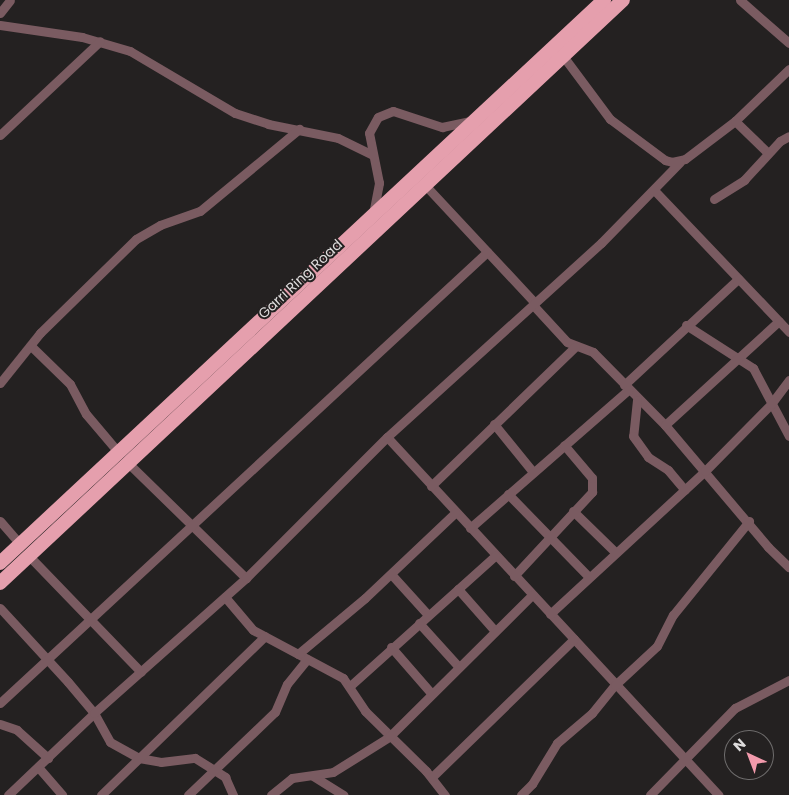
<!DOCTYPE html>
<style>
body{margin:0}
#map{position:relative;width:789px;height:795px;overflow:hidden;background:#242121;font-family:Poppins,sans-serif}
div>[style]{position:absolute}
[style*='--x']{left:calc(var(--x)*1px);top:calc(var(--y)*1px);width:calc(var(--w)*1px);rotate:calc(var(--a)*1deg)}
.minor>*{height:9px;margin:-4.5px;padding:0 4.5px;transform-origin:4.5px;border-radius:4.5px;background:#7a5b61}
.trunk>*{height:14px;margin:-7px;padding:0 7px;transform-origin:7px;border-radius:7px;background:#e59fad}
span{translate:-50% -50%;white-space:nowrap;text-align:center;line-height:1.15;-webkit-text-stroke:4px #242121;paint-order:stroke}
.street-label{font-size:14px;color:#dedcdc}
.north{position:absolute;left:724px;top:730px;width:50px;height:50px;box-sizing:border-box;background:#242121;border:1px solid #6e6c6c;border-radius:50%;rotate:317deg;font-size:14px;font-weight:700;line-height:20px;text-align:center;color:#dedcdc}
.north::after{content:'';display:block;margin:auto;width:18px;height:22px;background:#f29aac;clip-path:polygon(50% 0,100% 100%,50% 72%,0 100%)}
</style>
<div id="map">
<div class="minor">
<i style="--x:740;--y:0;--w:65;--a:41.3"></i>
<i style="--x:0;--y:13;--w:16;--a:-52"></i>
<i style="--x:0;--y:25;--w:83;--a:8.3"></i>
<i style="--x:82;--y:37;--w:50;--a:16.3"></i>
<i style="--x:130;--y:51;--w:122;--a:30.6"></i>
<i style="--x:235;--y:113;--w:35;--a:18"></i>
<i style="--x:268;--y:124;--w:71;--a:11.3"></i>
<i style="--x:338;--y:138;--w:37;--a:26"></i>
<i style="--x:563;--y:56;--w:79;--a:53.3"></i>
<i style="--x:610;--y:119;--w:69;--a:36.7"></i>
<i style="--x:665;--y:160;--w:7;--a:16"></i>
<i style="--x:672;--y:162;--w:13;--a:-13"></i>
<i style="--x:685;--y:159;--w:63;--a:-37.2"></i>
<i style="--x:735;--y:121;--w:75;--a:-43.9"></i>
<i style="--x:735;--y:121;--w:46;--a:44.1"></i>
<i style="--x:0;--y:135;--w:137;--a:-43.2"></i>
<i style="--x:425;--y:185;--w:161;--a:47"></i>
<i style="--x:654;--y:190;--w:196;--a:46.4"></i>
<i style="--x:714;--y:199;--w:36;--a:-32"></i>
<i style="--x:744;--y:180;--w:53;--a:-47.3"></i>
<i style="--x:780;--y:141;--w:10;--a:-29"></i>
<i style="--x:373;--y:214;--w:32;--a:-79"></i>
<i style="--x:379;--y:183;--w:51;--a:-101.3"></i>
<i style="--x:369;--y:133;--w:18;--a:-61"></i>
<i style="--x:378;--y:117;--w:16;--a:-22"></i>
<i style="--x:393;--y:111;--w:52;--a:18.1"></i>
<i style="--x:442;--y:127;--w:29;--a:-12"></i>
<i style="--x:533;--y:305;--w:50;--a:47.4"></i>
<i style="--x:567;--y:342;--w:28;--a:21"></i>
<i style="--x:593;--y:352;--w:103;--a:45.4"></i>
<i style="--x:665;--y:425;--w:160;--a:49.8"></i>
<i style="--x:768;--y:547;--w:29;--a:44"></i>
<i style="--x:686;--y:325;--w:80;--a:32.7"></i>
<i style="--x:753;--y:368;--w:77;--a:62.1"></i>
<i style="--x:32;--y:347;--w:53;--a:44.2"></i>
<i style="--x:70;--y:384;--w:34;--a:62"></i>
<i style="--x:86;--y:414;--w:51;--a:49.8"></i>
<i style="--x:0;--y:383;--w:64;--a:-51.3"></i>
<i style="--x:40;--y:333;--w:134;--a:-44.4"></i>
<i style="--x:136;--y:239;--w:28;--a:-30"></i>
<i style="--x:160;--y:225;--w:42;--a:-19.3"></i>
<i style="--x:200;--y:211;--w:129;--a:-39.6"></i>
<i style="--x:624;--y:385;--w:156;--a:-42.9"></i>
<i style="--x:637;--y:400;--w:36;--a:96"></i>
<i style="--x:633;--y:436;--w:26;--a:54"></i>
<i style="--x:648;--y:457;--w:24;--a:33"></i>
<i style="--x:668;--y:470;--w:26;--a:50"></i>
<i style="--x:494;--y:424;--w:62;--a:50.9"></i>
<i style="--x:665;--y:425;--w:154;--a:-42.4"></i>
<i style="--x:387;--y:437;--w:488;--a:47.2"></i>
<i style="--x:128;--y:463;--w:165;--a:44.3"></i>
<i style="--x:431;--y:486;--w:200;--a:-44"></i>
<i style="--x:508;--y:494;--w:115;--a:45.7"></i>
<i style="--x:573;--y:511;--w:57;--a:44.3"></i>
<i style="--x:0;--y:521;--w:30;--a:49"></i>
<i style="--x:470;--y:528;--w:210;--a:-41.1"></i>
<i style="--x:29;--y:556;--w:161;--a:46"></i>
<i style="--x:391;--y:574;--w:55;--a:47.9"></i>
<i style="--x:514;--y:576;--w:115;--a:-47.1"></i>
<i style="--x:592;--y:492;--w:14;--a:-90"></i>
<i style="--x:592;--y:478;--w:43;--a:-130.3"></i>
<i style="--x:458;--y:589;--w:56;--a:48.6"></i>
<i style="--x:225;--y:597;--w:43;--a:49.7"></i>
<i style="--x:253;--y:630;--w:102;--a:28.1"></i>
<i style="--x:343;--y:678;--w:40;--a:56"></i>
<i style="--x:365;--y:711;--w:86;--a:44.5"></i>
<i style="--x:426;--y:771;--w:31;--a:52"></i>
<i style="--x:0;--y:608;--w:100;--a:47.4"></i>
<i style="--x:68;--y:682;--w:40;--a:50"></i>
<i style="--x:94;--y:713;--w:33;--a:61"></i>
<i style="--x:110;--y:742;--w:33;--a:29"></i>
<i style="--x:139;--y:758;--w:22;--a:10"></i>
<i style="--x:161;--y:762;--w:34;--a:-7"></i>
<i style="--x:195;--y:758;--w:36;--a:32"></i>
<i style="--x:225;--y:777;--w:20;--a:66"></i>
<i style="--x:550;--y:614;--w:211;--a:-42.7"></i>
<i style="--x:705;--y:471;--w:94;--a:-45.4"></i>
<i style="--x:771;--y:404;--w:30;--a:-53"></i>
<i style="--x:419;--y:623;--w:58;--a:47.8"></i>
<i style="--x:391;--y:647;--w:61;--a:49"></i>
<i style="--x:298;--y:654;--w:87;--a:-39.9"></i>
<i style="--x:365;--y:598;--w:124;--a:-43.4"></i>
<i style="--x:350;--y:686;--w:195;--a:-41.9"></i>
<i style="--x:0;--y:703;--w:664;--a:-42.8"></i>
<i style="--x:0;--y:724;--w:18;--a:19"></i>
<i style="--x:17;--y:730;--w:42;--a:42.1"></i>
<i style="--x:38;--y:767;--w:37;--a:49"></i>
<i style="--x:313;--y:776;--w:36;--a:32"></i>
<i style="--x:432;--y:777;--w:198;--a:-44.2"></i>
<i style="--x:8;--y:795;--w:119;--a:-43.6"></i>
<i style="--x:94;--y:713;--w:203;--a:-41.6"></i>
<i style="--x:246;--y:578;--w:199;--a:-45"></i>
<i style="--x:387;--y:437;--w:289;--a:-42.2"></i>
<i style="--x:601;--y:243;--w:113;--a:-45.7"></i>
<i style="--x:101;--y:795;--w:228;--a:-44.1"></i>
<i style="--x:188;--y:795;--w:120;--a:-43.7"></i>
<i style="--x:275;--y:712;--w:30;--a:-67"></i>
<i style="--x:287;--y:684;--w:32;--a:-51"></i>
<i style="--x:271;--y:795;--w:27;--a:-39"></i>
<i style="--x:292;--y:778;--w:41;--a:-8.3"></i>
<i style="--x:333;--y:772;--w:66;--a:-32"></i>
<i style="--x:389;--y:737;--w:202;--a:-44.8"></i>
<i style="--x:521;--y:795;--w:16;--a:-45"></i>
<i style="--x:532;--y:784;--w:48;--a:-58.6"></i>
<i style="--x:557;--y:743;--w:46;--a:-40.6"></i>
<i style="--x:592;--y:713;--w:36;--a:-51"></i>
<i style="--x:615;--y:685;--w:57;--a:-42.9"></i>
<i style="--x:657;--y:646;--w:35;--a:-63"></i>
<i style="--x:673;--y:615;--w:121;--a:-51"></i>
<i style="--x:650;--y:795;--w:122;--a:-45.7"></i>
<i style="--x:735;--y:708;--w:61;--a:-27.4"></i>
</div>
<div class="trunk">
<i style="--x:0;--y:563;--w:826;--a:-42.99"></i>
<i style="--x:0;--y:583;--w:853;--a:-43.1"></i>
</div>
<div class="street-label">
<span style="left:300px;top:279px;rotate:-43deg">Garri Ring Road</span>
</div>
<div class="north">N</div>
</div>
